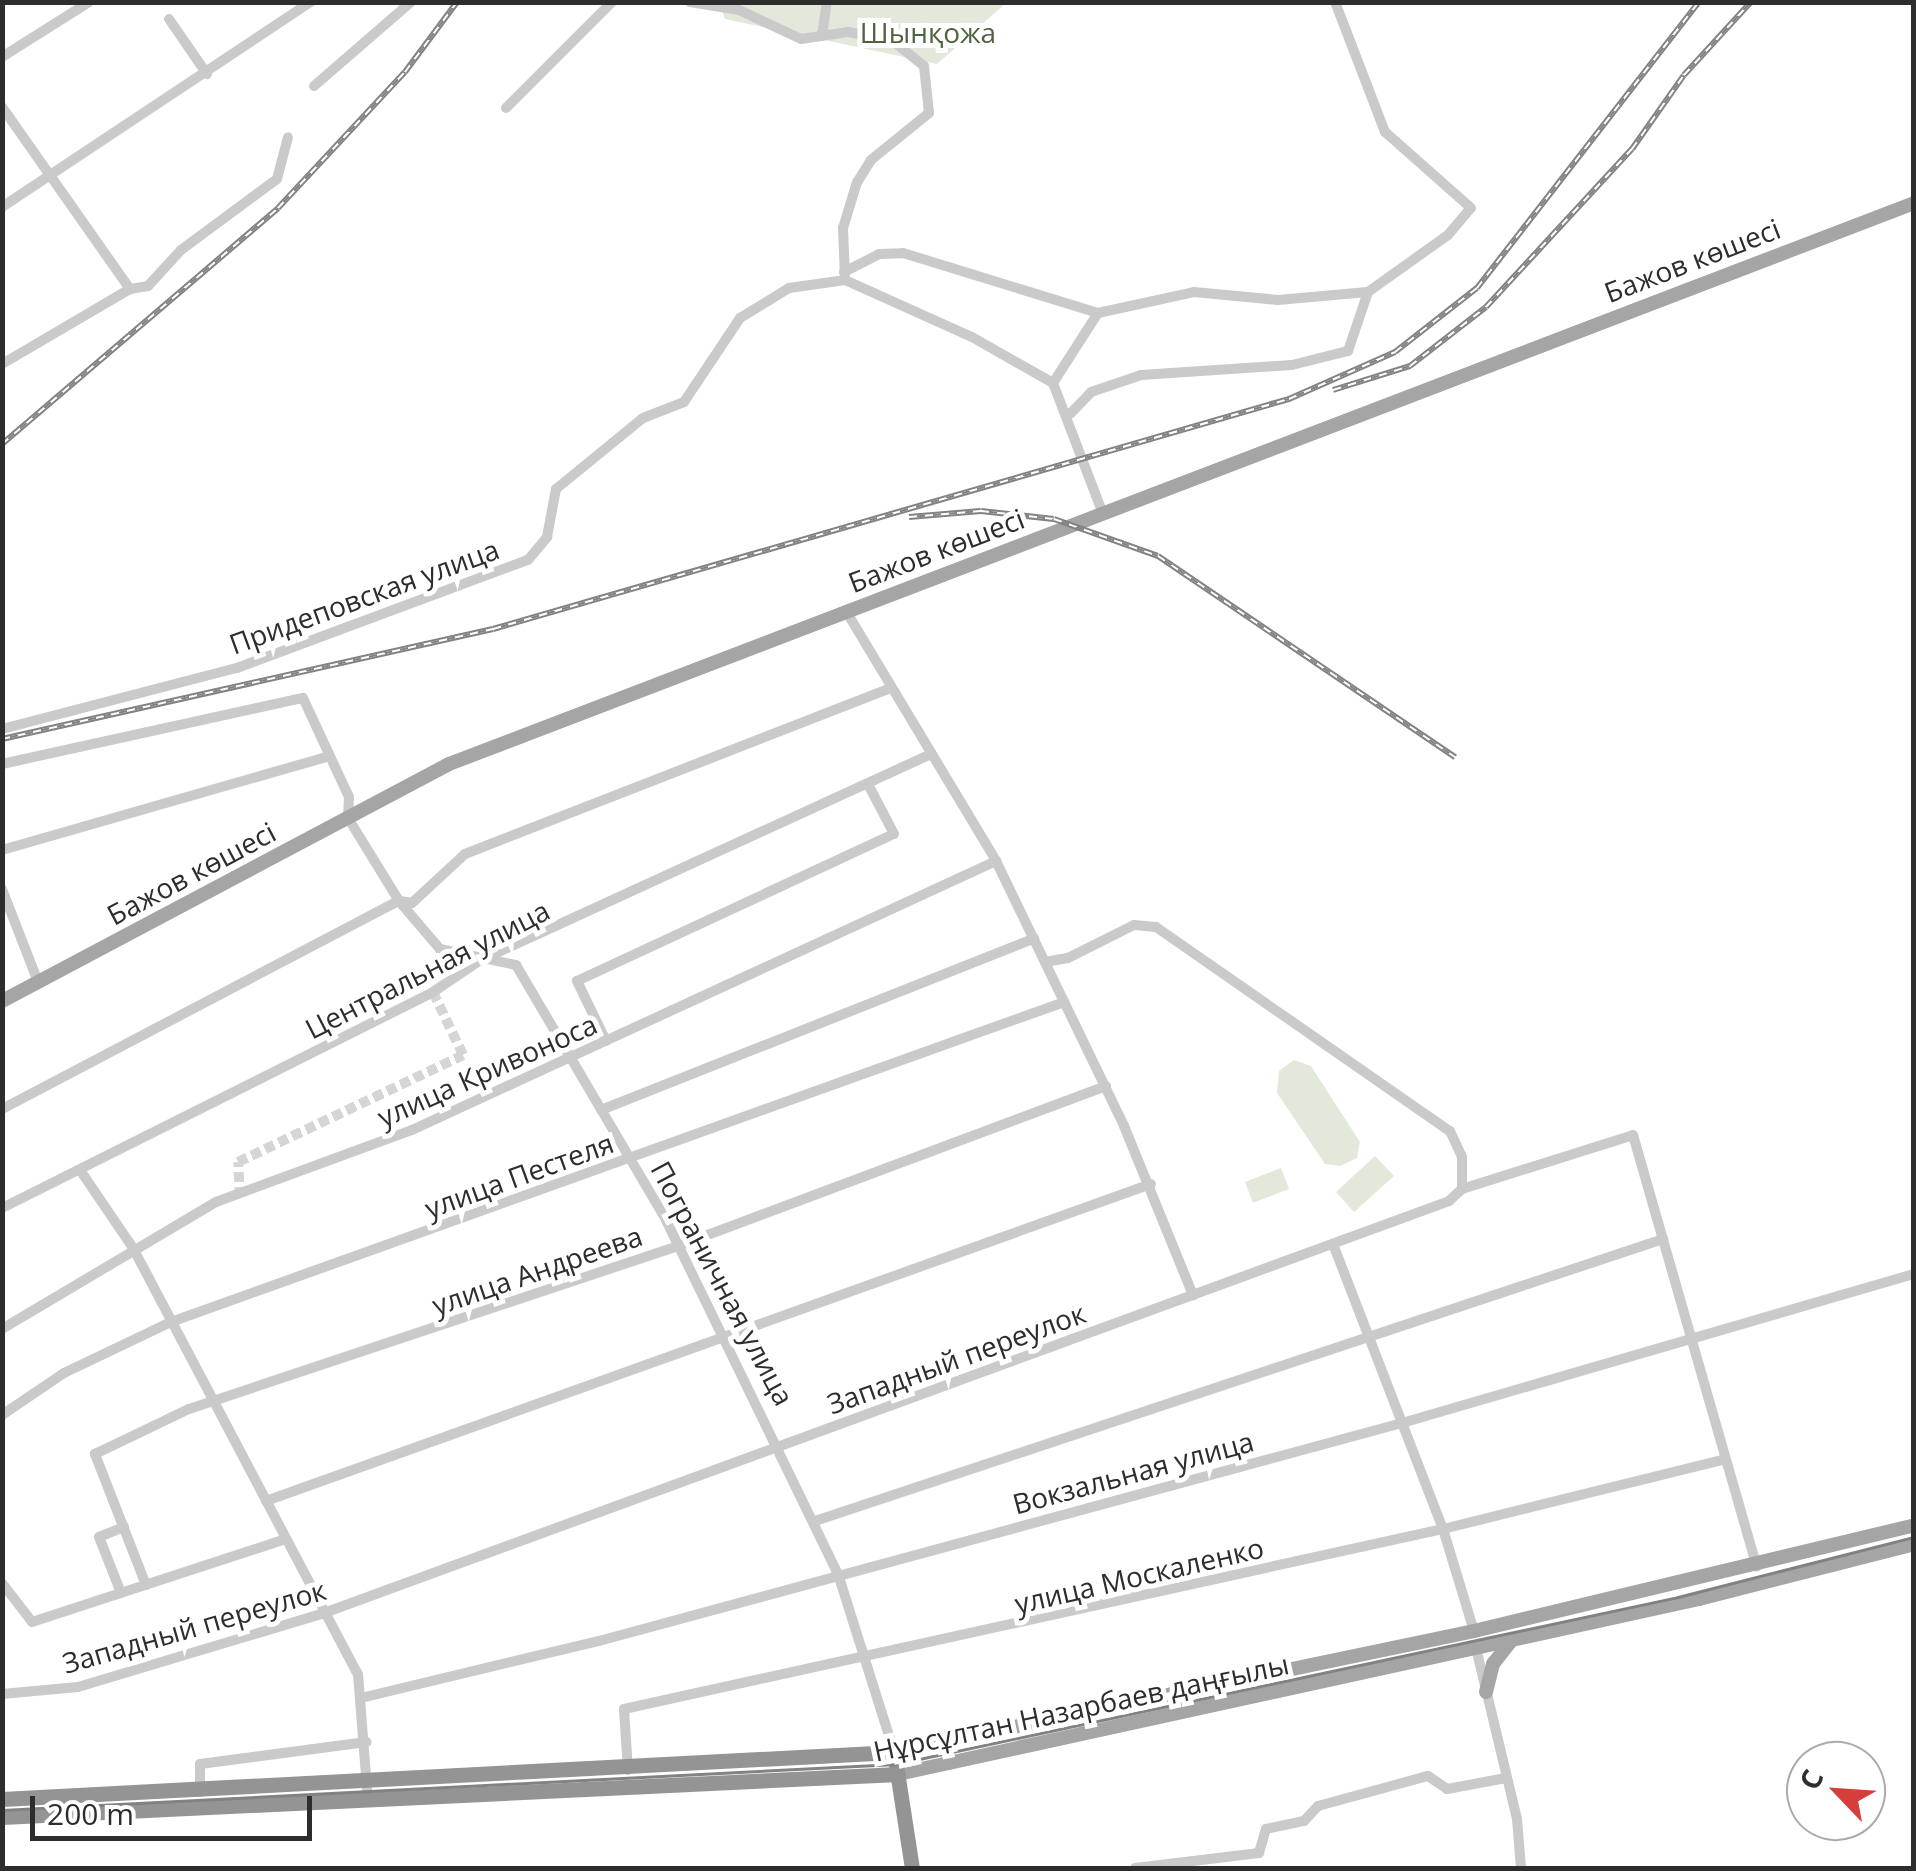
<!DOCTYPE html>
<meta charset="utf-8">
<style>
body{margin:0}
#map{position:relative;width:1916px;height:1871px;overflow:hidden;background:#fff;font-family:"Open Sans",sans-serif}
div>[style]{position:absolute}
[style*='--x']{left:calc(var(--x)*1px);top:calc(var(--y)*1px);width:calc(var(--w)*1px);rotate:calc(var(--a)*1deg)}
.green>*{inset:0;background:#e2e9db}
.minor-tunnel>*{height:10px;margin-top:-5px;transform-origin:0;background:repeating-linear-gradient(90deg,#d5d5d5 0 10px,transparent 0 15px)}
.minor>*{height:10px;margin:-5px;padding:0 5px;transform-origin:5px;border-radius:5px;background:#cacaca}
.major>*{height:14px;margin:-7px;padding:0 7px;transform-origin:7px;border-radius:7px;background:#a5a5a5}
.highway>*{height:15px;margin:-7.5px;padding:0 7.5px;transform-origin:7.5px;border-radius:7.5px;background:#949494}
.tram>*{height:2.5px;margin:-1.25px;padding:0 1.25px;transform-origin:1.25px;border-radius:1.25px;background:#828282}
.rail>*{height:6px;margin-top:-3px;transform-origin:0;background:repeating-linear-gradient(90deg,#fff 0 8px,#828282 0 16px);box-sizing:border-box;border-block:2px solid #828282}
span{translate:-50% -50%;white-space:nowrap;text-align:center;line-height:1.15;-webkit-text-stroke:10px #fff;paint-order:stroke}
.park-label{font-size:28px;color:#4d643e}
.street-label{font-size:28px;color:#2d2d2d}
.frame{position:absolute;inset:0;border:5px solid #2d2d2d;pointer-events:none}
.north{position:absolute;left:1786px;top:1741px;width:100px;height:100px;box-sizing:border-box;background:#fff;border:2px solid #ababab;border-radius:50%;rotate:295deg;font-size:28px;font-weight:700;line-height:40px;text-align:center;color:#2d2d2d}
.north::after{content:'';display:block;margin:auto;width:35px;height:45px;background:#d63e3c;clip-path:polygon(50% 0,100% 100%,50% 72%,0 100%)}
.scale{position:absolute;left:30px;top:1796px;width:282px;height:45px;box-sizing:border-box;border:5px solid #2d2d2d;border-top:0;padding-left:12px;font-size:30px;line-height:35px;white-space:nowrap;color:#2d2d2d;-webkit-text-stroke:8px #fff;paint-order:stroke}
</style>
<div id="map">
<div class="green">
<i style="clip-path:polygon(719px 3px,1006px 3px,937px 64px,725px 19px)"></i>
<i style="clip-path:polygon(1294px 1060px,1311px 1066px,1360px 1142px,1357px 1158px,1340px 1166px,1325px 1164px,1277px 1093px,1279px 1071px)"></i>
<i style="clip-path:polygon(1375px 1156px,1394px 1176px,1354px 1212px,1336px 1192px)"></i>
<i style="clip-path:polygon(1281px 1168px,1289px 1189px,1253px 1203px,1245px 1182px)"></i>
</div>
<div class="minor-tunnel">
<i style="--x:240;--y:1197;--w:35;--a:-93"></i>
<i style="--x:238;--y:1162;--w:249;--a:-25.4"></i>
<i style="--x:463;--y:1055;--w:70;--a:-115.5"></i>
</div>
<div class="minor">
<i style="--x:690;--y:2;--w:50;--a:9.3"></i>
<i style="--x:739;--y:10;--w:68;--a:25.1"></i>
<i style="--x:801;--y:39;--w:48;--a:-8.5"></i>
<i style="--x:848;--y:32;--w:46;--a:11.3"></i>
<i style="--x:893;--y:41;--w:40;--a:39"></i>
<i style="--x:924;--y:66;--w:47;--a:83.9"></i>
<i style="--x:929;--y:113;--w:75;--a:141"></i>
<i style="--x:871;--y:160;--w:26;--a:122"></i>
<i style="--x:857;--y:182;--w:48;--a:106.9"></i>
<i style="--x:843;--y:228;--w:50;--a:87.7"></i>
<i style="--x:169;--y:19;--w:67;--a:55.4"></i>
<i style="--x:822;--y:36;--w:34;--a:-82"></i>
<i style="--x:2;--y:57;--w:103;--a:-32.3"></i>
<i style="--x:314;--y:86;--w:128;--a:-40.9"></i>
<i style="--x:2;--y:107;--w:223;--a:54.9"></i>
<i style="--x:506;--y:108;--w:150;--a:-45"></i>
<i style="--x:2;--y:207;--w:371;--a:-33.6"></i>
<i style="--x:844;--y:272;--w:39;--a:-27"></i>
<i style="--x:879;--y:254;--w:24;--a:-2"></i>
<i style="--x:903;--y:253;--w:204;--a:17.1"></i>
<i style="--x:1098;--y:313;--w:98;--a:-12.3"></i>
<i style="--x:1194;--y:292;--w:84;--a:5.4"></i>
<i style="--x:1278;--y:300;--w:90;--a:-5.1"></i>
<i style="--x:2;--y:364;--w:148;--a:-30.4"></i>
<i style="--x:130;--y:289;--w:18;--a:-9"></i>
<i style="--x:148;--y:286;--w:49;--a:-47.5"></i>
<i style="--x:181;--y:250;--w:119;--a:-36.5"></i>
<i style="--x:277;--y:179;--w:43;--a:-75.3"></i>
<i style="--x:1053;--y:383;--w:83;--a:-57.3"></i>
<i style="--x:1070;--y:414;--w:30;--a:-46"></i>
<i style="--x:1091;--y:392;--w:53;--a:-18.8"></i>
<i style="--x:1141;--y:375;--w:151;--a:-3.8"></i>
<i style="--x:1292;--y:365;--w:58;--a:-14"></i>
<i style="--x:1348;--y:351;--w:62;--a:-71.3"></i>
<i style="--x:1368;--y:292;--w:98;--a:-35.5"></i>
<i style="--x:1448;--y:235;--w:35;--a:-50"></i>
<i style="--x:1471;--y:208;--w:115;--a:-138.5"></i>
<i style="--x:1385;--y:132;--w:139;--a:-111"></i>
<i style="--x:846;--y:611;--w:292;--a:59"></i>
<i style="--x:996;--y:861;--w:294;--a:64.2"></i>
<i style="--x:1124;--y:1126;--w:183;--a:67.8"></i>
<i style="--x:2;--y:729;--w:243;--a:-14.6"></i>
<i style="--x:237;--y:668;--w:310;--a:-20.4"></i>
<i style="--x:528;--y:560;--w:30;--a:-50"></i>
<i style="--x:547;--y:537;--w:49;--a:-79.4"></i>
<i style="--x:556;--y:489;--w:112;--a:-39.2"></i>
<i style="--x:643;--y:418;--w:44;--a:-21.3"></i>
<i style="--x:684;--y:402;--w:101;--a:-56.3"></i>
<i style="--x:740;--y:318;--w:57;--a:-31.5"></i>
<i style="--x:789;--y:288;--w:57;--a:-8.1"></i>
<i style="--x:845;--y:280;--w:139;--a:24.2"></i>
<i style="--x:972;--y:337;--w:93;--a:29.6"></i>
<i style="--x:1053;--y:383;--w:137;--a:69.1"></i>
<i style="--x:2;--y:764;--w:308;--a:-12.4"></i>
<i style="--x:303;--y:698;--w:109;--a:65.1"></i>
<i style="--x:349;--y:797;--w:21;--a:93"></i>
<i style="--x:348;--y:818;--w:97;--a:58.4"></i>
<i style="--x:399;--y:901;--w:63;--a:49.5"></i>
<i style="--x:440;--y:949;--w:78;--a:11.9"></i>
<i style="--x:516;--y:965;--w:296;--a:59.5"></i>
<i style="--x:666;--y:1220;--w:394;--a:64.1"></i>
<i style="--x:838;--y:1574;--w:187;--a:72.5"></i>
<i style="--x:2;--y:850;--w:340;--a:-16"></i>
<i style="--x:2;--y:889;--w:100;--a:68.8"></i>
<i style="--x:1045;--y:962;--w:23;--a:-10"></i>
<i style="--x:1068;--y:958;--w:74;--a:-26.6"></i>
<i style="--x:1134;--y:925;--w:22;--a:5"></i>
<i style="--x:1156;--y:927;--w:358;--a:34.8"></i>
<i style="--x:1450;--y:1131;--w:29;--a:65"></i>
<i style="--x:1462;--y:1157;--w:32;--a:90"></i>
<i style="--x:606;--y:1041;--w:67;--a:-115.8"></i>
<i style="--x:577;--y:981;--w:349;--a:-24.9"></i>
<i style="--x:894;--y:834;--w:54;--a:-117.5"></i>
<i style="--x:2;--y:1109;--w:448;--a:-27.7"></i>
<i style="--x:399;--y:901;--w:13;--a:9"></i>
<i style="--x:412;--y:903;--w:72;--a:-42.8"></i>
<i style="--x:465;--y:854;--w:456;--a:-21.3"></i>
<i style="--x:601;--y:1110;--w:466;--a:-21.6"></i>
<i style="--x:80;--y:1170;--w:94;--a:55.8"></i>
<i style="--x:133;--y:1248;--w:482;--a:62.2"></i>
<i style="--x:358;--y:1674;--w:127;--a:85.5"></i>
<i style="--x:2;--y:1208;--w:482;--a:-26.6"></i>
<i style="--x:433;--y:992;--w:55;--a:-34"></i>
<i style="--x:479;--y:961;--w:497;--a:-24.6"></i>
<i style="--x:1333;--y:1244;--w:305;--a:68.9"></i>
<i style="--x:1443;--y:1529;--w:107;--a:73.1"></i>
<i style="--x:2;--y:1329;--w:249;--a:-30.7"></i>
<i style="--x:216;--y:1202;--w:209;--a:-20.2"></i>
<i style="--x:412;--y:1130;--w:643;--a:-24.73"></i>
<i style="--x:2;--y:1415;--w:75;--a:-34.1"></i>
<i style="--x:64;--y:1373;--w:119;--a:-25.5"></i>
<i style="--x:171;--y:1322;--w:949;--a:-19.71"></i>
<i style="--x:266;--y:1501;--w:940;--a:-19.71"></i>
<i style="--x:815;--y:1521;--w:894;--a:-18.39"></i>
<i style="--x:2;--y:1583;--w:49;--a:52.4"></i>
<i style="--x:32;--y:1622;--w:267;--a:-18.1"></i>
<i style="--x:146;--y:1585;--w:141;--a:-111.3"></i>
<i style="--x:95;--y:1454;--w:104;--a:-25.6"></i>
<i style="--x:189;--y:1409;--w:515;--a:-18.43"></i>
<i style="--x:678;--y:1246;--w:457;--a:-20.5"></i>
<i style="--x:121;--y:1593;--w:60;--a:-111.4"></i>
<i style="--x:99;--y:1537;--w:27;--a:-22"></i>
<i style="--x:1476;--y:1648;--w:176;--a:76.5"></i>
<i style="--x:1517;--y:1819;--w:49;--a:85.3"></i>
<i style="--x:2;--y:1694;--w:76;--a:-5.3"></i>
<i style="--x:78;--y:1687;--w:257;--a:-16.7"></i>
<i style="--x:324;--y:1613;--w:1198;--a:-20.11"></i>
<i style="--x:1449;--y:1201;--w:18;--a:-43"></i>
<i style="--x:1462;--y:1189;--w:179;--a:-17.5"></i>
<i style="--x:1633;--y:1135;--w:449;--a:74"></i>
<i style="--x:361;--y:1698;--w:245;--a:-13.5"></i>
<i style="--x:599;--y:1641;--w:832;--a:-15.19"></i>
<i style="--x:1402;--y:1423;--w:533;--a:-16.23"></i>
<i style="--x:628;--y:1770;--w:61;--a:-93.8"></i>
<i style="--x:624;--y:1709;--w:839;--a:-12.4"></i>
<i style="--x:1443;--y:1529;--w:286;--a:-13.9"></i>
<i style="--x:200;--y:1792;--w:28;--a:-90"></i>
<i style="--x:200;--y:1764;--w:168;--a:-7.5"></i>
<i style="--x:1135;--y:1868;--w:125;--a:-6.9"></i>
<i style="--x:1259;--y:1853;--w:25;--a:-74"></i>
<i style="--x:1266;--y:1829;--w:39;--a:-12"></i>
<i style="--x:1304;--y:1821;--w:21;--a:-47"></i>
<i style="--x:1318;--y:1806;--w:114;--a:-15.3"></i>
<i style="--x:1428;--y:1776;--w:23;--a:34"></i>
<i style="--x:1447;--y:1789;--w:60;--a:-10.6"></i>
</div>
<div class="major">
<i style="--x:2;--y:1001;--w:506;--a:-27.93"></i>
<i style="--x:449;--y:764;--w:1569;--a:-20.95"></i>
<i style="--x:1486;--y:1692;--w:29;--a:-76"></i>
<i style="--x:1493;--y:1664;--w:28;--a:-52"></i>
<i style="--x:894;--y:1752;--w:592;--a:-11.78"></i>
<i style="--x:1474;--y:1631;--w:453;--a:-13.5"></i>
<i style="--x:898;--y:1774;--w:820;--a:-12.32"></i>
<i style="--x:1699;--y:1599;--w:222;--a:-14.3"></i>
</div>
<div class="highway">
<i style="--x:2;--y:1799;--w:893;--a:-3.02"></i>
<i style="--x:894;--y:1752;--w:117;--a:81.2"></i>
<i style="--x:2;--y:1817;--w:897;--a:-2.75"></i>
</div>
<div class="tram">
<i style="--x:2;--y:1810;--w:895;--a:-2.95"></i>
<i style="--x:896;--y:1764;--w:800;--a:-12.05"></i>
<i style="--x:1678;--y:1597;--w:244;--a:-14.3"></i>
</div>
<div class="rail">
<i style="--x:1333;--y:390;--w:81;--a:-17.3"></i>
<i style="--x:1410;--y:366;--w:96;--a:-37.8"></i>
<i style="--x:1486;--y:307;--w:215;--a:-47.3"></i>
<i style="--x:1632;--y:149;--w:90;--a:-54.9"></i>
<i style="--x:1684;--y:75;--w:99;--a:-47.5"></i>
<i style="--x:2;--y:444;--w:363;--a:-40.5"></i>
<i style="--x:278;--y:208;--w:186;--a:-47"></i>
<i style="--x:405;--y:72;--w:87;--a:-53.4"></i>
<i style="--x:909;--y:517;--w:72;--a:-4.8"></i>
<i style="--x:981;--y:511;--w:73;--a:6.3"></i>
<i style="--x:1054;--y:519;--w:110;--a:19.6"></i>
<i style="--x:1158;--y:556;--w:359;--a:34.1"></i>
<i style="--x:2;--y:739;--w:503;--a:-12.63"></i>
<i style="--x:493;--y:629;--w:829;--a:-16.12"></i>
<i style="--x:1289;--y:399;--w:116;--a:-23.9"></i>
<i style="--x:1395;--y:352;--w:104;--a:-38"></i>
<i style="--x:1477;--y:288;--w:362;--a:-52.2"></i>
</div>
<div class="park-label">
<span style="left:928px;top:32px">Шынқожа</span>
</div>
<div class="street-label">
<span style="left:1692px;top:260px;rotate:-21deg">Бажов көшесі</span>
<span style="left:936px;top:550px;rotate:-21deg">Бажов көшесі</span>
<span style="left:364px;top:596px;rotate:-20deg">Придеповская улица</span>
<span style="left:191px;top:873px;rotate:-28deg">Бажов көшесі</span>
<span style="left:427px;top:969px;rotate:-27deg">Центральная улица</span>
<span style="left:487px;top:1070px;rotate:-24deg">улица Кривоноса</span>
<span style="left:519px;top:1175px;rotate:-20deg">улица Пестеля</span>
<span style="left:537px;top:1270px;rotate:-19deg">улица Андреева</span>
<span style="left:723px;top:1283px;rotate:62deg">Пограничная улица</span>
<span style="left:956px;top:1358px;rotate:-20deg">Западный переулок</span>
<span style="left:1133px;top:1472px;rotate:-15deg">Вокзальная улица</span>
<span style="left:1139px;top:1575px;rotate:-13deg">улица Москаленко</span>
<span style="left:194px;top:1626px;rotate:-16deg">Западный переулок</span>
<span style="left:1081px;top:1707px;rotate:-12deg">Нұрсұлтан Назарбаев даңғылы</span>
</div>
<div class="frame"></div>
<div class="north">С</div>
<div class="scale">200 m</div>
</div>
